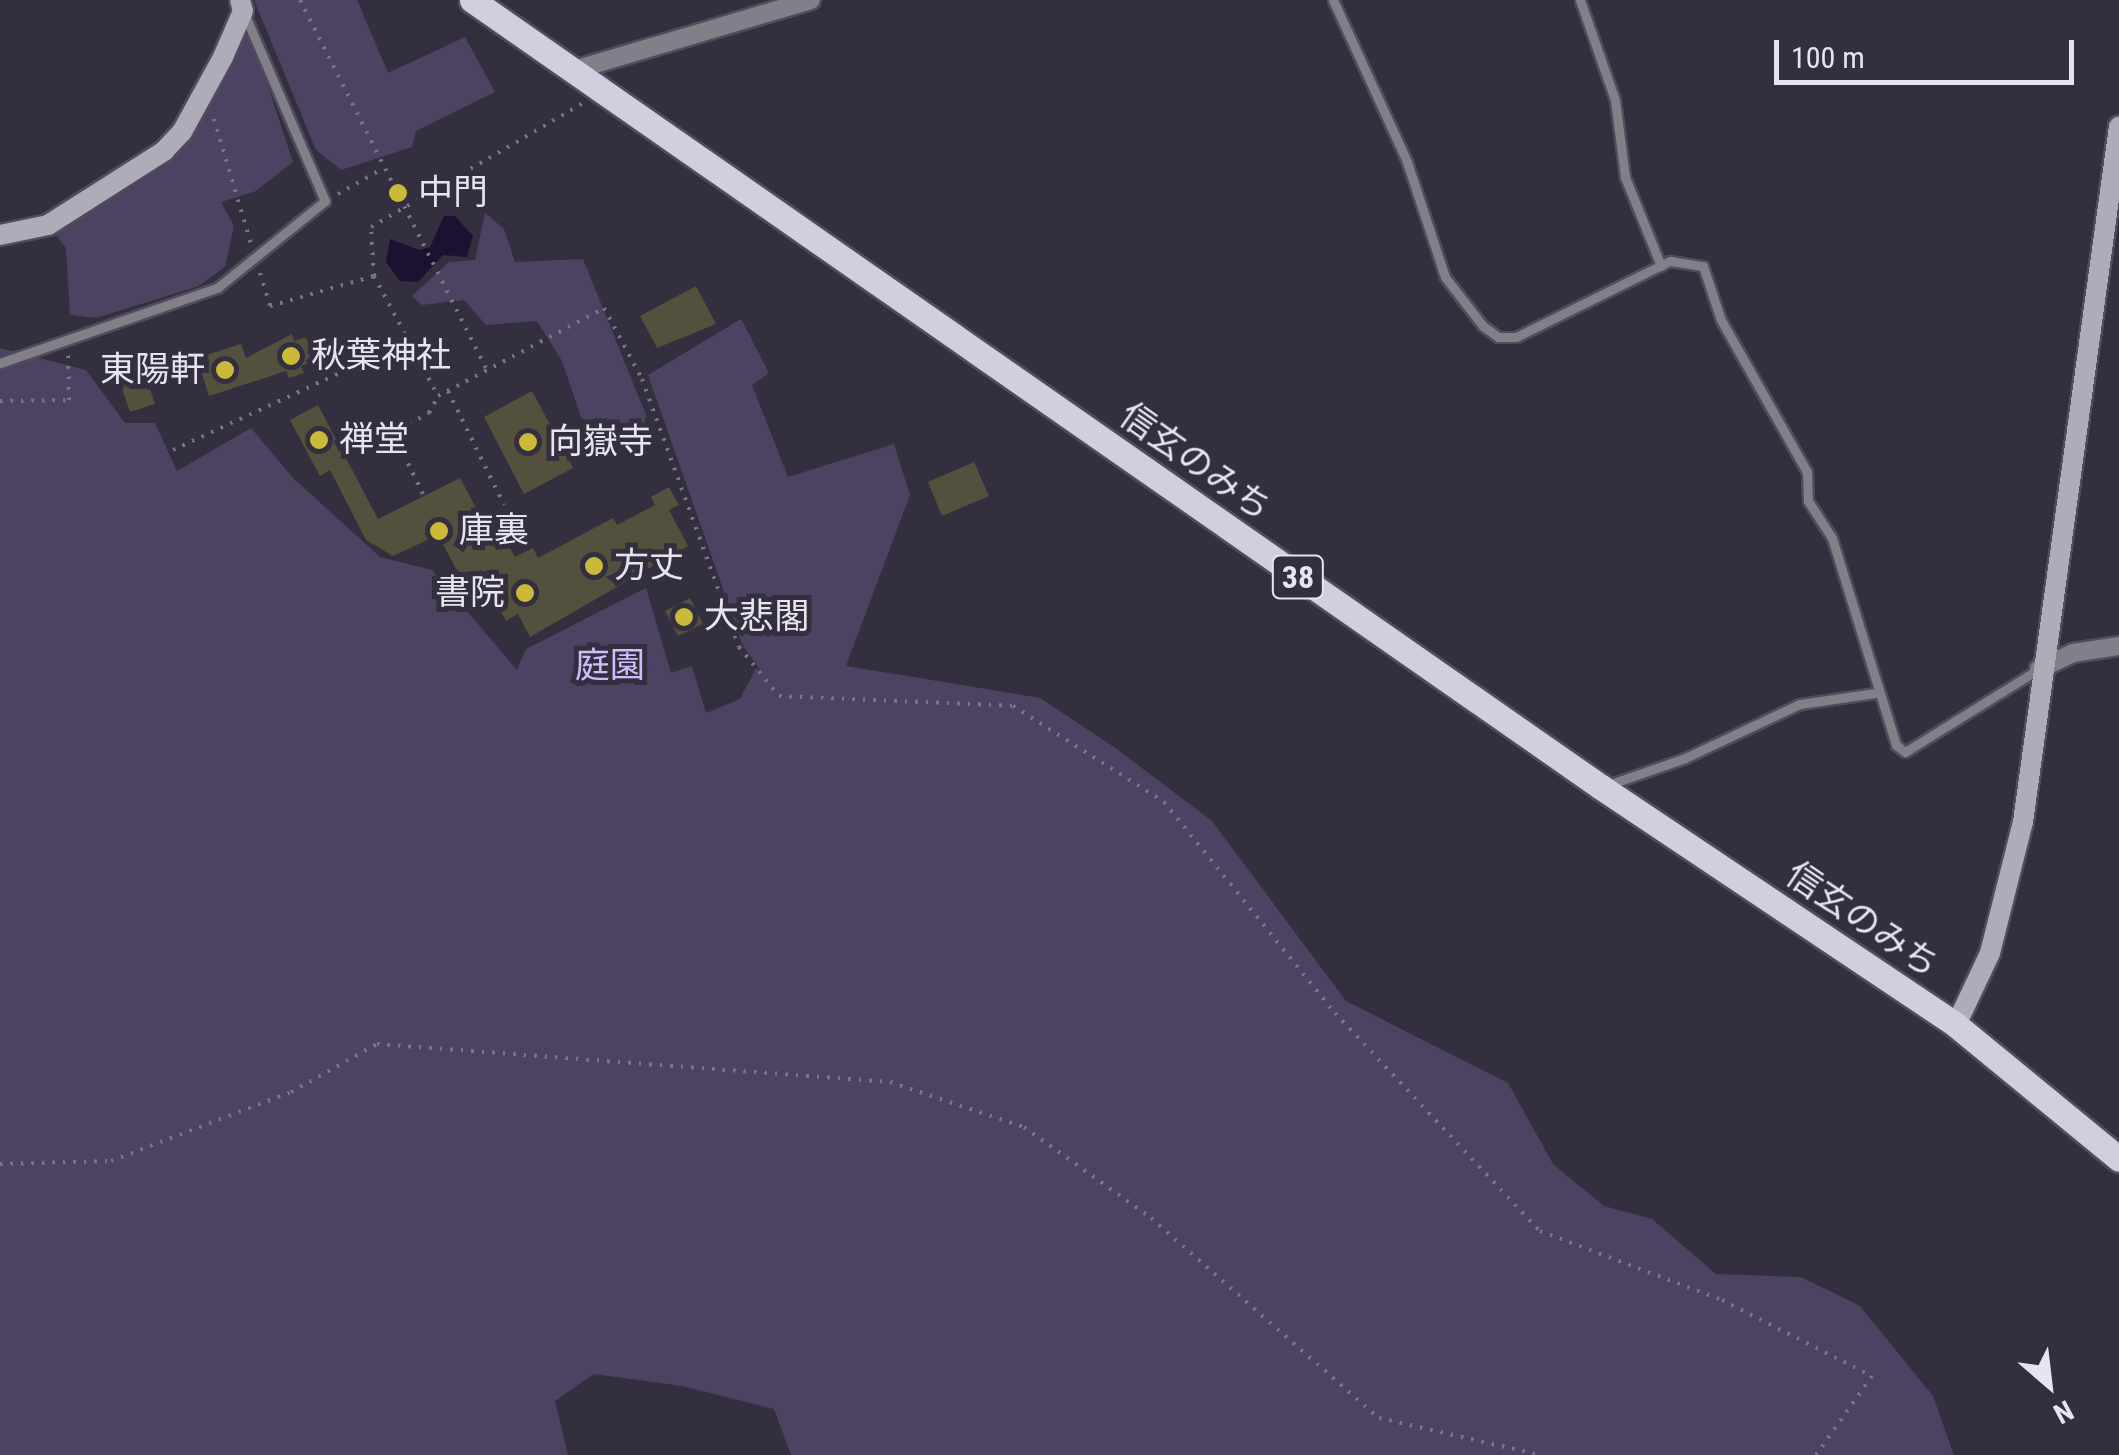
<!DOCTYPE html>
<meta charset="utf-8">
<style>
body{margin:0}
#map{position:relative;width:2119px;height:1455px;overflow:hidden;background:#332f3f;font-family:"Roboto Condensed","Noto Sans JP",sans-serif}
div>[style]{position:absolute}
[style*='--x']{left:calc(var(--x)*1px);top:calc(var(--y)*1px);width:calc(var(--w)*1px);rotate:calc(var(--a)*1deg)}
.green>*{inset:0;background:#4c4362}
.water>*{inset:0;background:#1c1130}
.building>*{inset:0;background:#53513e}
.path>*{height:4px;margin-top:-2px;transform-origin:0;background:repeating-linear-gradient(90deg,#797684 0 2.5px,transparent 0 10.5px)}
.roads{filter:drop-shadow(2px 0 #504c5b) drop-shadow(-2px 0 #504c5b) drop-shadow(0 2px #504c5b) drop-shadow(0 -2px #504c5b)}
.lane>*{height:9px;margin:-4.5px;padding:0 4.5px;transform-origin:4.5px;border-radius:4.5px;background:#827f88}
.street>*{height:18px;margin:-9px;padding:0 9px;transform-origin:9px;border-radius:9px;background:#827f88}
.secondary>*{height:20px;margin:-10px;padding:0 10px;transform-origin:10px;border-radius:10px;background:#afabb9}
.primary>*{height:25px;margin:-12.5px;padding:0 12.5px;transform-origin:12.5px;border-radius:12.5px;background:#d2cddf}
.dots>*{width:28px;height:28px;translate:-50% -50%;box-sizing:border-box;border:5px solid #332f3f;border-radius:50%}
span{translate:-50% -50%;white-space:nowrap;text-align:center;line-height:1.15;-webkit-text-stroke:10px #332f3f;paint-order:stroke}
.shield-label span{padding:2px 8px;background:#332f3f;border:2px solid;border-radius:8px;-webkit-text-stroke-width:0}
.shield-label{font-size:32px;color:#e7e4ef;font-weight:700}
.poi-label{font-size:35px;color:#e7e4ef}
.left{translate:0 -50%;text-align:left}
.right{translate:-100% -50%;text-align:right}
.street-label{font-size:35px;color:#e7e4ef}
.park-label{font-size:35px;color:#cebdfc}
.north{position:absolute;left:1999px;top:1335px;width:100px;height:100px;-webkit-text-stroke:8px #332f3f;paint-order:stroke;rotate:152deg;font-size:28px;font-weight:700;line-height:40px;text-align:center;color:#e7e4ef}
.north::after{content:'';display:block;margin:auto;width:35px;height:45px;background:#e7e4ef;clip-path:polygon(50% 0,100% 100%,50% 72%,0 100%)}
.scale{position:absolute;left:1774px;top:40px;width:300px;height:45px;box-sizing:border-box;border:5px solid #e7e4ef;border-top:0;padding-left:12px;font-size:30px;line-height:35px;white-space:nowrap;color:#e7e4ef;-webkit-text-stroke:8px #332f3f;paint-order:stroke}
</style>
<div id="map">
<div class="green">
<i style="clip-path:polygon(254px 0,357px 0,388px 73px,465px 37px,495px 92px,416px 131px,412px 147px,341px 170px,316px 150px)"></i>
<i style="clip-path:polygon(243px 11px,293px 162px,254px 192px,221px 202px,234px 226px,225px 267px,199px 286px,96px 318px,70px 315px,66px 248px,48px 225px,164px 152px)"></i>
<i style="clip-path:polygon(485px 213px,504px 229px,515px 262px,583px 259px,646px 415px,641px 439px,604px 442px,581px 417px,562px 361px,537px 321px,486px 325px,464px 300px,422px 305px,412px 296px,449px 262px,475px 260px)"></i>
<i style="clip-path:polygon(741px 319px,769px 373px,752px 385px,788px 477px,894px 444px,910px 495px,846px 666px,1040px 698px,1114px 747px,1212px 821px,1346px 1001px,1508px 1083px,1553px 1164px,1604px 1206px,1652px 1219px,1716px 1274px,1801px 1277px,1860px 1306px,1933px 1396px,1954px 1455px,791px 1455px,774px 1409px,682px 1386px,594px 1374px,555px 1401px,568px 1455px,0 1455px,0 348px,86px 370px,125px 423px,155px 423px,177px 471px,251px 428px,293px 478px,380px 557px,432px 570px,517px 670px,526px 649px,646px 588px,671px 673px,692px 666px,706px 713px,740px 699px,756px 668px,761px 671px,743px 646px,648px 375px)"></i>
</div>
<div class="water">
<i style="clip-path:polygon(444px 216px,455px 216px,473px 236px,467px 257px,443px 255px,418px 282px,400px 281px,386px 262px,390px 239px,419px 250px,430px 247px)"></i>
</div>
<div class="building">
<i style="clip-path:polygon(696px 286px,716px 324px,657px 348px,640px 316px)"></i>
<i style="clip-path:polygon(292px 334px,294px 341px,307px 337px,315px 361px,301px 366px,304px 373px,289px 378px,286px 371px,209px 396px,197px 358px,241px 344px,246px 358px)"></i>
<i style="clip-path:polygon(142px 366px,155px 404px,130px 412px,117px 374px)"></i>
<i style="clip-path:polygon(532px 391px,573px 468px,524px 494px,484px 417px)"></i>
<i style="clip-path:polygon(318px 405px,378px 519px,460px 478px,481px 517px,491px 512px,515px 557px,533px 548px,538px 558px,613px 518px,617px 525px,655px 505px,651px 497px,669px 487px,679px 505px,669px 510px,688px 546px,530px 637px,518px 614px,506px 621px,481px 575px,464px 584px,438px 535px,393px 556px,366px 540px,330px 470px,320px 476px,290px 420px)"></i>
<i style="clip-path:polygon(974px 462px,989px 496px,942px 516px,928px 482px)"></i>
<i style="clip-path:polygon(690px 598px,703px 624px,678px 636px,665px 611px)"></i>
</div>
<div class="path">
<i style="--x:300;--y:0;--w:415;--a:63.2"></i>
<i style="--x:214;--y:119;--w:130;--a:73.5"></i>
<i style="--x:338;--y:194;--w:51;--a:-29.6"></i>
<i style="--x:260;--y:273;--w:34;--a:73"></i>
<i style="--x:270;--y:306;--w:108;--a:-16.1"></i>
<i style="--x:374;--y:276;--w:136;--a:61.9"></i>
<i style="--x:374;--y:276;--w:49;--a:-93.5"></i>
<i style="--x:371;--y:227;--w:246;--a:-30.3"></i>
<i style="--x:448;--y:391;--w:127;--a:63.8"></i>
<i style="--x:0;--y:401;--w:69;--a:-0.8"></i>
<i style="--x:69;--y:400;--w:46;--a:-91.2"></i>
<i style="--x:173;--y:450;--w:260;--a:-24.8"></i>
<i style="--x:423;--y:494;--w:61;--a:-116.1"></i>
<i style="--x:396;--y:439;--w:11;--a:-68"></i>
<i style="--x:400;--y:429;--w:33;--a:-29"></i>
<i style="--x:429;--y:413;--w:19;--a:-62"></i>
<i style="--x:438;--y:396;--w:188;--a:-27.9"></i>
<i style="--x:604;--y:308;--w:81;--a:61.8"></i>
<i style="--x:642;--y:379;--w:285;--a:70.1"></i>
<i style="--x:739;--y:647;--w:63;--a:50.8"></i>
<i style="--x:779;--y:696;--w:234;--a:2.4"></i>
<i style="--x:1013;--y:706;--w:179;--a:32.4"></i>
<i style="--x:1164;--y:802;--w:272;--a:51"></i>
<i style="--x:1335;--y:1013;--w:299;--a:46.8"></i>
<i style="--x:1540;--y:1231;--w:195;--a:20.8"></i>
<i style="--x:1722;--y:1300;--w:168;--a:26.9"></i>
<i style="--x:1872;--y:1376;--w:97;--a:125.3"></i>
<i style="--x:0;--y:1164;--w:111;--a:-1.5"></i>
<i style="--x:111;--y:1161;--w:193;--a:-21"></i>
<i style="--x:291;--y:1092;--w:98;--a:-29.2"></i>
<i style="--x:377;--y:1044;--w:514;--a:4.24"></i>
<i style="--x:890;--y:1082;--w:141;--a:18.6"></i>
<i style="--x:1024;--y:1127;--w:156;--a:35.6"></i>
<i style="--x:1151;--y:1218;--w:303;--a:41.3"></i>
<i style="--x:1379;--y:1418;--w:165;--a:12.9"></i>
</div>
<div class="roads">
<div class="lane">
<i style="--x:1333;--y:0;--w:178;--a:65.4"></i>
<i style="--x:1407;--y:162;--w:121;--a:71.7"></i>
<i style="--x:1445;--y:277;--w:62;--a:52.2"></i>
<i style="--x:1483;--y:326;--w:19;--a:36"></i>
<i style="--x:1498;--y:337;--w:18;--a:0"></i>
<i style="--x:1516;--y:337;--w:172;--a:-26.3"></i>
<i style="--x:1670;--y:261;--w:33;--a:9"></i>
<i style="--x:1703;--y:266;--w:57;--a:71.6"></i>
<i style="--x:1721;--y:320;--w:175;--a:60.5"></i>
<i style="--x:1807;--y:472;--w:29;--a:88"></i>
<i style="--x:1808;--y:501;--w:44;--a:57"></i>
<i style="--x:1832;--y:538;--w:217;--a:72.8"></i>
<i style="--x:1896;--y:745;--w:11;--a:38"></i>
<i style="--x:1905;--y:752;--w:158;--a:-31.8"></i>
<i style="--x:1580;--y:0;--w:106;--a:70.7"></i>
<i style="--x:1615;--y:100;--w:78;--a:82.6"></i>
<i style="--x:1625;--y:177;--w:96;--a:68"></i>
<i style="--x:0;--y:363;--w:230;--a:-19.1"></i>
<i style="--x:217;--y:288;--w:139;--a:-38.9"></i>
<i style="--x:325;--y:201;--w:205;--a:-113.3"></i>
<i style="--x:1605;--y:786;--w:85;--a:-19.3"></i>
<i style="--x:1685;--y:758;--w:127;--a:-25.2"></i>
<i style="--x:1800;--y:704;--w:76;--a:-8.3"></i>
</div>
<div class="street">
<i style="--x:571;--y:71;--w:250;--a:-16.5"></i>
<i style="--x:2039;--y:669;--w:38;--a:-25"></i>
<i style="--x:2073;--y:653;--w:47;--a:-8.7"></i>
</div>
<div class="secondary">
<i style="--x:0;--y:235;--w:49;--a:-11.8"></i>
<i style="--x:48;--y:225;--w:138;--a:-32.5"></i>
<i style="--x:164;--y:151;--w:26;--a:-47"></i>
<i style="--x:182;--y:132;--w:85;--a:-61.3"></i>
<i style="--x:223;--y:57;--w:50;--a:-66.5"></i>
<i style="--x:243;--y:11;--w:11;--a:-105"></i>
<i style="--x:1956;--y:1025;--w:80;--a:-64.7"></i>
<i style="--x:1990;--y:953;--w:135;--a:-75.9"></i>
<i style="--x:2023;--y:822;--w:702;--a:-82.14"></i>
</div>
<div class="primary">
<i style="--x:472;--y:0;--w:1376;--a:34.88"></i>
<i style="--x:1601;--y:787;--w:427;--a:33.8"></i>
<i style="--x:1956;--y:1025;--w:211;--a:39.4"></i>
</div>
</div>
<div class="dots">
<i style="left:398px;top:193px;background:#cbba39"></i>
<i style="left:291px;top:356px;background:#cbba39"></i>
<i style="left:225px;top:370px;background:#cbba39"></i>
<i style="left:319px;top:440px;background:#cbba39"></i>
<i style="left:528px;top:442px;background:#cbba39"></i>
<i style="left:439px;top:531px;background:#cbba39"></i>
<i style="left:594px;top:566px;background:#cbba39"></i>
<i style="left:525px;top:593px;background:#cbba39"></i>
<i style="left:684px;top:617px;background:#cbba39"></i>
</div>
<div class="shield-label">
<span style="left:1298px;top:577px">38</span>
</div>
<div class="poi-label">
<span class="left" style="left:418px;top:193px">中門</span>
<span class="left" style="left:311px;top:356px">秋葉神社</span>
<span class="right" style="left:205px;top:370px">東陽軒</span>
<span class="left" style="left:339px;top:440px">禅堂</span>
<span class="left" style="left:548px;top:442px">向嶽寺</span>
<span class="left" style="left:459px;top:531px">庫裏</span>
<span class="left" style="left:614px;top:566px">方丈</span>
<span class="right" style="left:505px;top:593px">書院</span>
<span class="left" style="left:704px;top:617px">大悲閣</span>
</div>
<div class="street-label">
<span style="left:1195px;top:462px;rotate:35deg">信玄のみち</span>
<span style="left:1862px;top:920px;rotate:34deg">信玄のみち</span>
</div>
<div class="park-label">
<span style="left:610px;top:666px">庭園</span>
</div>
<div class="north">N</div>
<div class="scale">100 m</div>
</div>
